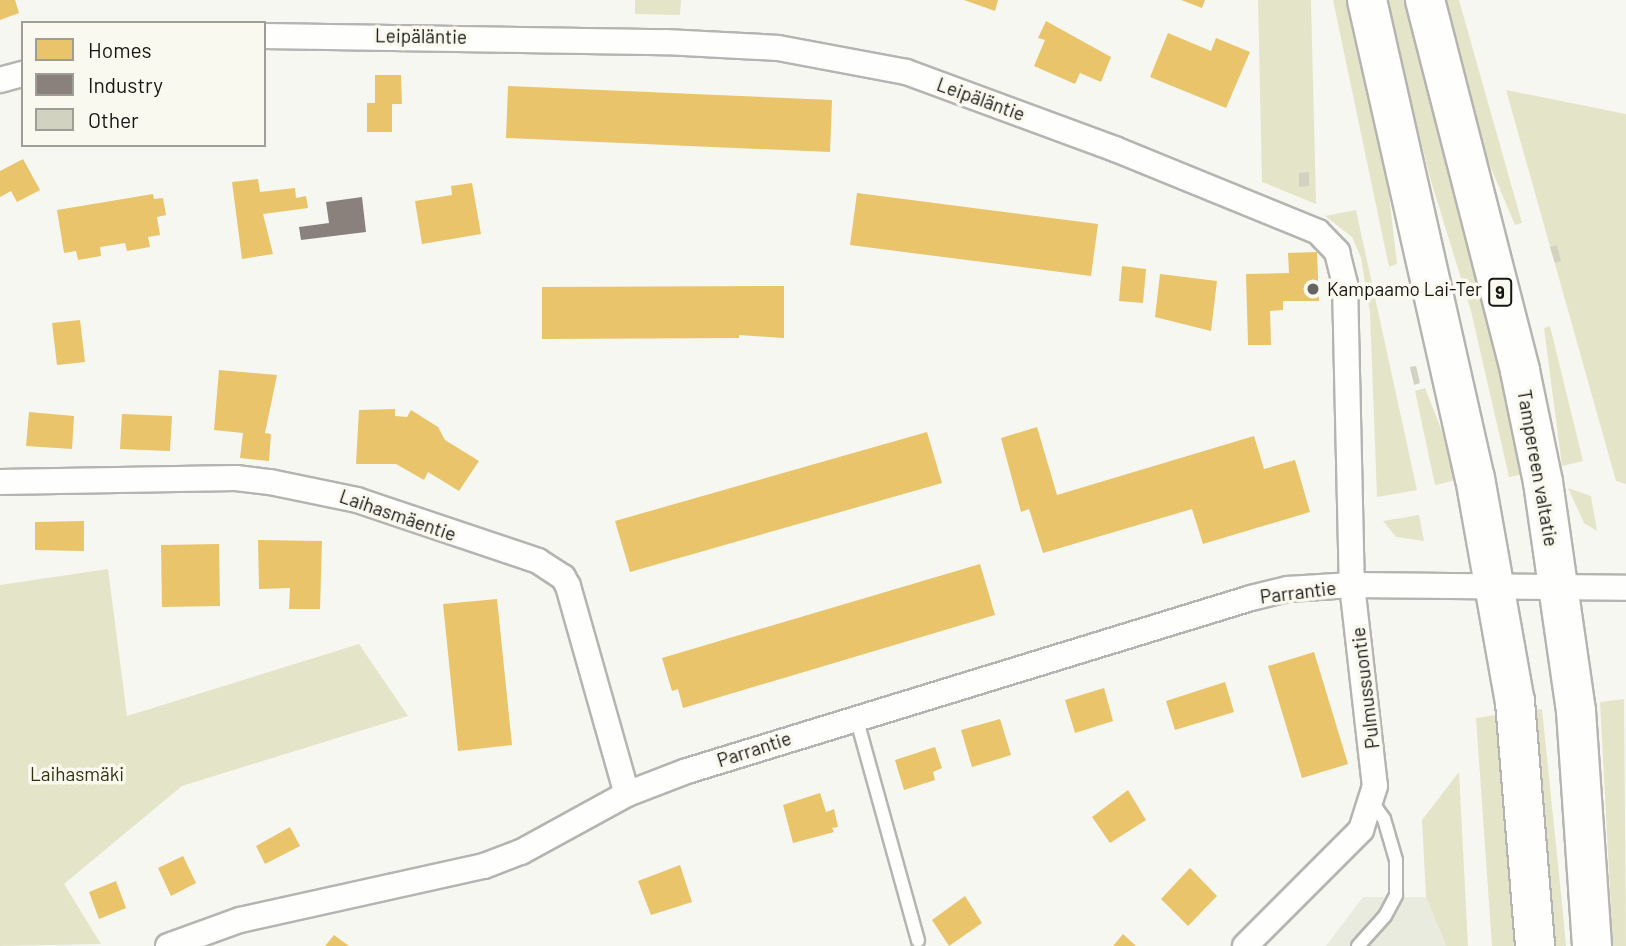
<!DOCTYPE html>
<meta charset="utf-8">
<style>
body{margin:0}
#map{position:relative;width:1626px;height:946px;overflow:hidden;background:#f7f7f1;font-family:Barlow,sans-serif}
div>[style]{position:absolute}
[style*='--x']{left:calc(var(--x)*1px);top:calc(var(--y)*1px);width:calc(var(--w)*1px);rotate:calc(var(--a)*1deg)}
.built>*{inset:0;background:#eaebdf}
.green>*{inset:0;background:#e4e5c8}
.homes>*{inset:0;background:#e9c46a}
.industry>*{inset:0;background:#8a817c}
.building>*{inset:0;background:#d2d2c0}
.roads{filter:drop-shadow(2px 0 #b4b4b0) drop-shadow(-2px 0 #b4b4b0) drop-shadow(0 2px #b4b4b0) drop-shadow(0 -2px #b4b4b0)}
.service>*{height:12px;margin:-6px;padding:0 6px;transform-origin:6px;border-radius:6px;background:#fefefd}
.minor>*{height:24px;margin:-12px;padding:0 12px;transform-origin:12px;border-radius:12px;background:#fefefd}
.trunk>*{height:38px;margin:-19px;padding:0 19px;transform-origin:19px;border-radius:19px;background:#fefefd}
.dots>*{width:19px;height:19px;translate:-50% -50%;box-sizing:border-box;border:4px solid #f9f9ef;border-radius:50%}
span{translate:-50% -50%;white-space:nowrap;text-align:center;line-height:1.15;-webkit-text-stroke:7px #f9f9ef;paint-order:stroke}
.shield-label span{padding:2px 5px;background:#f9f9ef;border:2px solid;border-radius:5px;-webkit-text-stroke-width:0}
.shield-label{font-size:18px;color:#161613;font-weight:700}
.street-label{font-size:19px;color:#161613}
.poi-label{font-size:19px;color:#161613}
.left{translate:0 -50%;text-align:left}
.park-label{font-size:19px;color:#323210}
.legend{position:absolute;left:21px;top:21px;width:245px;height:126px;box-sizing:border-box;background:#f9f9ef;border:2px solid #9e9e97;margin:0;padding:9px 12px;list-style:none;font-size:21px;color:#161613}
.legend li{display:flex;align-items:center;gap:14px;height:35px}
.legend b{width:35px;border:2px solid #9e9e97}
</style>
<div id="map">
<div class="built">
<i style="clip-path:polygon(1363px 897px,1426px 897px,1446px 946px,1326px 946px)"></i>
</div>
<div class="green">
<i style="clip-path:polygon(635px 0,681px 0,680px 15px,635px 14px)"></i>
<i style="clip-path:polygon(1258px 0,1311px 0,1316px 204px,1262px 182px)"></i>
<i style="clip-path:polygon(1333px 0,1351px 0,1382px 134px,1397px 264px,1389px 267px)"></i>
<i style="clip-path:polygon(1385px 0,1408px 0,1498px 354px,1523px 474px,1509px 477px,1471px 311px,1431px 181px)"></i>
<i style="clip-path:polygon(1445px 0,1459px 0,1522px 223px,1515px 225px,1486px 156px)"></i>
<i style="clip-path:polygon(1506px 90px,1626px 114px,1626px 484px,1616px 481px)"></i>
<i style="clip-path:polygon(1356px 210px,1417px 490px,1377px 497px,1370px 313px,1361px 258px,1352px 237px,1325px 216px)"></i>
<i style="clip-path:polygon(1550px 326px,1583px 461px,1562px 466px,1544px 328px)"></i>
<i style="clip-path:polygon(1425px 388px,1451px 454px,1456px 480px,1435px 485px,1415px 391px)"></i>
<i style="clip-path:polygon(1568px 488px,1591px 496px,1597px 531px,1584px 523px)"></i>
<i style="clip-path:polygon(1419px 515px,1424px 541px,1396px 537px,1383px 521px)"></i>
<i style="clip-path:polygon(108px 569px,127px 716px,359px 644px,408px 716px,182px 786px,64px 884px,101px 944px,0 946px,0 585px)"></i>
<i style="clip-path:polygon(1624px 699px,1626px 946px,1613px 946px,1600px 702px)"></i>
<i style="clip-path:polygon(1542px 709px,1563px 913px,1566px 946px,1553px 946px,1533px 710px)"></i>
<i style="clip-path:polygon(1496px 715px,1516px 946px,1492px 946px,1476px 718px)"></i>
<i style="clip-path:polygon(1459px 772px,1468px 946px,1446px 946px,1426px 897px,1422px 820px)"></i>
</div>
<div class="homes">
<i style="clip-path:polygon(0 0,15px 0,19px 13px,0 20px)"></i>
<i style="clip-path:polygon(964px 0,998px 0,995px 11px)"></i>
<i style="clip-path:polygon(1181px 0,1205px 0,1202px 8px)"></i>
<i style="clip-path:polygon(1046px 21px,1111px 57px,1101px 82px,1080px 73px,1075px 84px,1034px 66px,1045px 40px,1038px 38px)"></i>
<i style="clip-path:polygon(1168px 33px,1211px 51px,1216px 38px,1250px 52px,1226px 108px,1150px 77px)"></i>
<i style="clip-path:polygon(375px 75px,401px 75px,402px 104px,392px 104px,392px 132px,367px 132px,367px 103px,375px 103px)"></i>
<i style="clip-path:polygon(508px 86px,832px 100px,830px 152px,506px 138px)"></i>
<i style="clip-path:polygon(23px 159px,40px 190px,17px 202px,11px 191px,0 197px,0 171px)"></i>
<i style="clip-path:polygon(258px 179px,260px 192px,295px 188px,296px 198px,306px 196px,308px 208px,263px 214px,273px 254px,242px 259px,232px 182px)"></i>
<i style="clip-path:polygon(472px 183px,481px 234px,422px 244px,415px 201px,452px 195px,451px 186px)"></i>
<i style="clip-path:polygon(857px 193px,1098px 224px,1091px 276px,850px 245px)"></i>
<i style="clip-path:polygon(153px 194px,154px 199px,163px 198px,166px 215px,157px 217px,160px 235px,148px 237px,150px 247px,127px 251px,125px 243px,100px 247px,101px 256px,78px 260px,76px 251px,64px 253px,57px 210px)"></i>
<i style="clip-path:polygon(1317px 252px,1319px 301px,1283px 301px,1283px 310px,1270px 311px,1271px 345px,1248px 345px,1246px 274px,1289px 273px,1288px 253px)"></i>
<i style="clip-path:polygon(1122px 266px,1146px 269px,1143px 303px,1119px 301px)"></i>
<i style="clip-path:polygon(1160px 274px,1217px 281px,1211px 331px,1155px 317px)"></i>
<i style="clip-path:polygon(784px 286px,784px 338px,739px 335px,739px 338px,542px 339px,542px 287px)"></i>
<i style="clip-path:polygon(80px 320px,85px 362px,57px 365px,52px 323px)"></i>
<i style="clip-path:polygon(219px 370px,277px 375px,265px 433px,271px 434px,269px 461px,240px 458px,243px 433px,214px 430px)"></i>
<i style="clip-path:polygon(395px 409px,395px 416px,407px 417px,411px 410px,438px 427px,445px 440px,479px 461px,459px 491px,428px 472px,424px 480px,396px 464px,356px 464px,359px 410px)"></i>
<i style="clip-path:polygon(29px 412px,74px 416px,72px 449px,26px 446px)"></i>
<i style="clip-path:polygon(122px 414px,172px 416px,170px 451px,120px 449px)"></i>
<i style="clip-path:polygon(1037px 427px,1057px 495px,1254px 436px,1264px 469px,1295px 460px,1310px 512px,1203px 544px,1192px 509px,1043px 553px,1029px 509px,1021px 512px,1001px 438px)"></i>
<i style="clip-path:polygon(927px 432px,942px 483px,630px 572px,615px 521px)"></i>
<i style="clip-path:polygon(84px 521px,84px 551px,35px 550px,35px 522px)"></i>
<i style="clip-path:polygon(258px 540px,322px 541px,320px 609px,289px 609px,290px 588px,259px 589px)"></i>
<i style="clip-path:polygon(219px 544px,220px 606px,162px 607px,161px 545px)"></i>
<i style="clip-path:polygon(980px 564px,995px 615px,683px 708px,678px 689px,672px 691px,662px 658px)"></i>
<i style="clip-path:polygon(497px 599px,512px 745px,458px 751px,443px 604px)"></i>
<i style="clip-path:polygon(1314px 652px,1348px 764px,1302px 778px,1268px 666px)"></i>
<i style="clip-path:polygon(1225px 682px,1234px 712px,1175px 730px,1166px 701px)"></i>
<i style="clip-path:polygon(1104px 688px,1113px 721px,1075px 733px,1065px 700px)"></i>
<i style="clip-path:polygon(1000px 719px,1011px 755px,972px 767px,961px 730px)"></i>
<i style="clip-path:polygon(935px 747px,942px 768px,933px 772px,935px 780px,904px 790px,895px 760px)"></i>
<i style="clip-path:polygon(1128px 790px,1146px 820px,1110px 843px,1092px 817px)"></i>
<i style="clip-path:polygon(820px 793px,826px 812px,834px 809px,838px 827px,832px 828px,834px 832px,793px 843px,783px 805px)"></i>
<i style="clip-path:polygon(290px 827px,300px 846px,265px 864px,256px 846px)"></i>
<i style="clip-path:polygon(183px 856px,196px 883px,171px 896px,158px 868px)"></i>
<i style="clip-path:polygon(680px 865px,692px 902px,651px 915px,638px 881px)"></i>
<i style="clip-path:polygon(1190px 868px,1217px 896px,1188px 926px,1161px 899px)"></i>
<i style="clip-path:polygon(116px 881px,126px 908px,99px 919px,89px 892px)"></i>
<i style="clip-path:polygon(965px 896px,982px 923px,949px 946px,932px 920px)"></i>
<i style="clip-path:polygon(1123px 934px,1136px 946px,1113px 946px)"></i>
<i style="clip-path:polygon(334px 935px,349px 946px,325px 946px)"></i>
</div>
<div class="industry">
<i style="clip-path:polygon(362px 197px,366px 232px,301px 240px,299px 227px,329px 223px,326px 202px)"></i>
</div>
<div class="building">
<i style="clip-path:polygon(1309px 172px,1309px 186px,1299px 187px,1299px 173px)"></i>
<i style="clip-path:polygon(1557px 245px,1561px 261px,1555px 263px,1550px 247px)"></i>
<i style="clip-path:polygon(1416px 366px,1420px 383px,1414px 385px,1410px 367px)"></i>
</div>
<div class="roads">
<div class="service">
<i style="--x:856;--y:717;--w:232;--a:74.5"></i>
<i style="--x:1358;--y:946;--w:40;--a:-48"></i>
<i style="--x:1385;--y:916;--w:24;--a:-62"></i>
<i style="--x:1396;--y:895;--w:35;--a:-90"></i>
<i style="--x:1396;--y:860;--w:43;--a:-106.3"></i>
<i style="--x:1384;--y:819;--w:19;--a:-125"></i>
</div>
<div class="minor">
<i style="--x:264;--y:36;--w:401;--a:0.9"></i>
<i style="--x:665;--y:42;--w:113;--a:3"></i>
<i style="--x:778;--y:48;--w:130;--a:10.6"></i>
<i style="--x:906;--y:72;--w:223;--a:20.2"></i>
<i style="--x:1115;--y:149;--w:219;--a:22.2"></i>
<i style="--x:1318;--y:232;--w:28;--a:46"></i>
<i style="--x:1337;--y:252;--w:33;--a:76"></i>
<i style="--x:1345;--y:284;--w:301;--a:88.7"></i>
<i style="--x:1352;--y:585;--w:202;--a:83.5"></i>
<i style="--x:1375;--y:786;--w:46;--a:107.7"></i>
<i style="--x:1361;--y:830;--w:164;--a:135"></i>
<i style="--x:0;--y:80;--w:24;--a:-15"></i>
<i style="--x:0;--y:482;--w:236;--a:-1"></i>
<i style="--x:236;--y:478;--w:34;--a:7"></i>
<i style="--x:270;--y:482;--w:89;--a:11.7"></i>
<i style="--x:357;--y:500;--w:191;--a:18.6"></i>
<i style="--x:538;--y:561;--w:30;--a:33"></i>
<i style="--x:563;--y:577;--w:10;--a:61"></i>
<i style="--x:568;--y:586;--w:216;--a:74.2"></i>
<i style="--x:168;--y:946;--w:77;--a:-19.9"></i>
<i style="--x:240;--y:920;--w:250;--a:-12.5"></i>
<i style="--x:484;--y:866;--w:40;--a:-21"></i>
<i style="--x:521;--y:852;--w:121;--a:-28.7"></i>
<i style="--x:627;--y:794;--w:64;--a:-21"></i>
<i style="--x:687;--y:771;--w:590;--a:-17.05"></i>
<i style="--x:1251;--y:598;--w:38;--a:-14"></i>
<i style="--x:1288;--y:589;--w:64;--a:-3.6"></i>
<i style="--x:1352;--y:585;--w:274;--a:0.6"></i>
</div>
<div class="trunk">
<i style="--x:1367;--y:0;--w:490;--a:77.3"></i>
<i style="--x:1475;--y:478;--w:228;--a:79.9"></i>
<i style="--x:1515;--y:702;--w:245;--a:85.3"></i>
<i style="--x:1425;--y:0;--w:383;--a:75.6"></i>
<i style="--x:1520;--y:371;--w:113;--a:78.3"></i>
<i style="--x:1543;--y:482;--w:231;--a:81.8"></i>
<i style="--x:1576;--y:711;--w:236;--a:86.1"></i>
</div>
</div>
<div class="dots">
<i style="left:1313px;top:289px;background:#656561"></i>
</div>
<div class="shield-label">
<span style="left:1500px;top:292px">9</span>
</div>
<div class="street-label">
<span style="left:421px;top:36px;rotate:1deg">Leipäläntie</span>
<span style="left:981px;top:99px;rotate:20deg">Leipäläntie</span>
<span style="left:1538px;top:468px;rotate:80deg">Tampereen valtatie</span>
<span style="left:398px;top:515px;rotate:19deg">Laihasmäentie</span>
<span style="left:1298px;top:592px;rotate:-7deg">Parrantie</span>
<span style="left:1365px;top:688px;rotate:-97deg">Pulmussuontie</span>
<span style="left:754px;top:749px;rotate:-18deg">Parrantie</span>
</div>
<div class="poi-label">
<span class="left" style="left:1327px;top:289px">Kampaamo Lai-Ter</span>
</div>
<div class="park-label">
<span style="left:77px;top:774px">Laihasmäki</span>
</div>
<ul class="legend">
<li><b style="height:19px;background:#e9c46a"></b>Homes</li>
<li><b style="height:19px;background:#8a817c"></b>Industry</li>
<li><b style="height:19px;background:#d2d2c0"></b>Other</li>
</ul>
</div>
